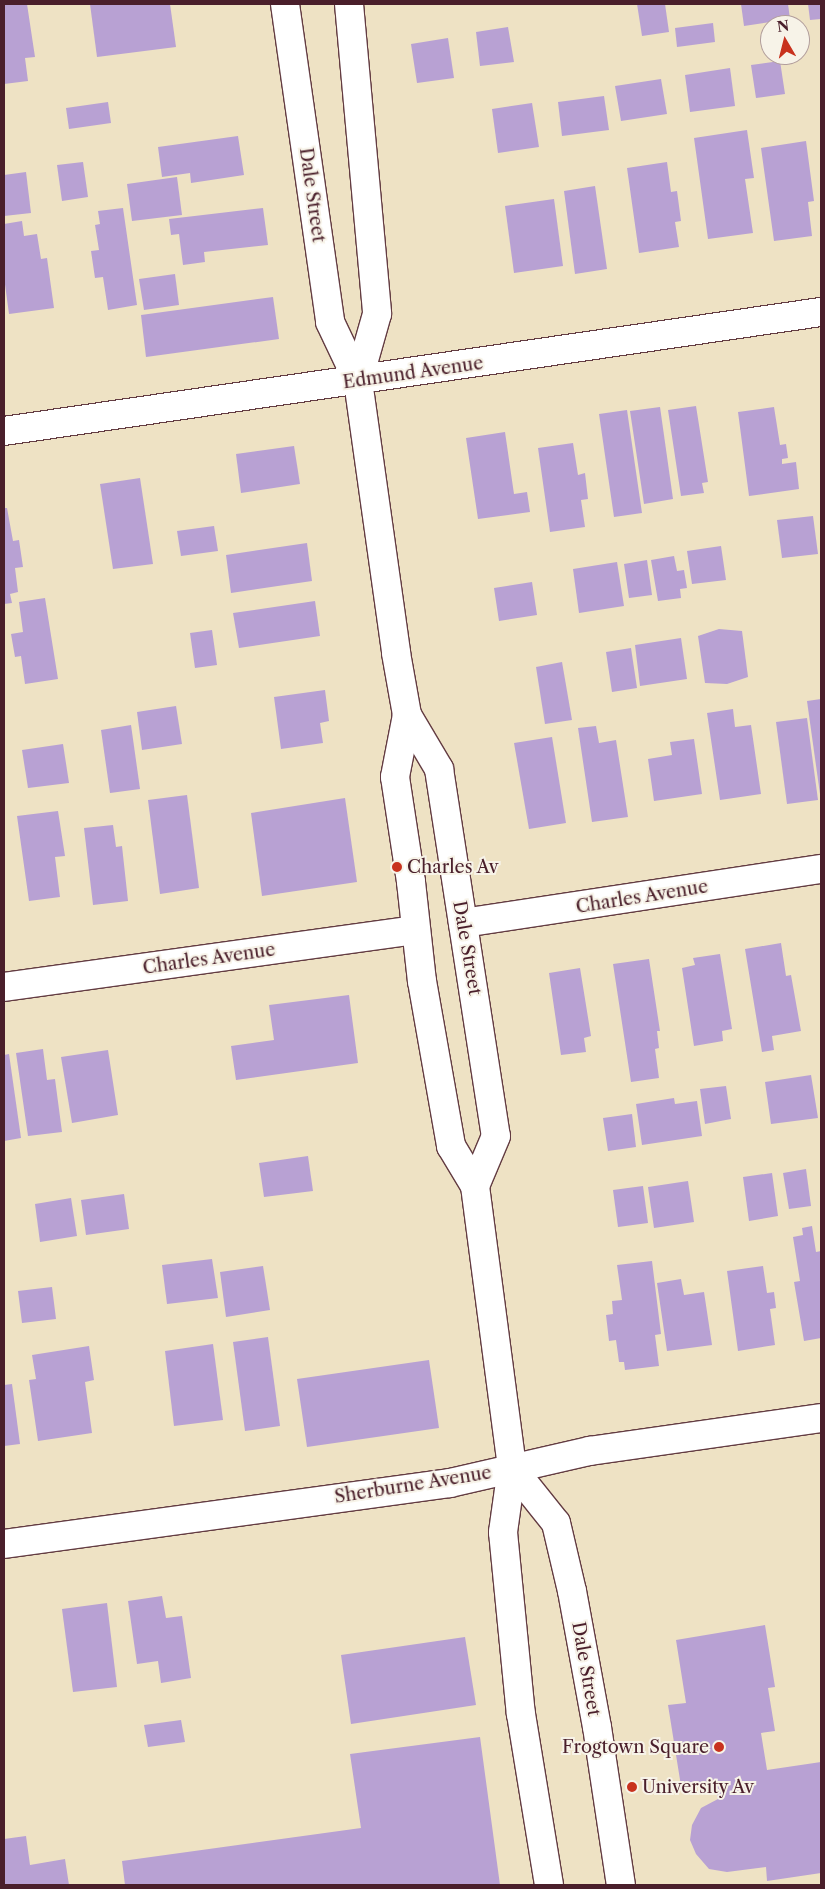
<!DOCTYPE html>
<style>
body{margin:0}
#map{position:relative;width:825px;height:1889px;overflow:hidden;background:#eee2c4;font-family:"Libre Caslon Text",serif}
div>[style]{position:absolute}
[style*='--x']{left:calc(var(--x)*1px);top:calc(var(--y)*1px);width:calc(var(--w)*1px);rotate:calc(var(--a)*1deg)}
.building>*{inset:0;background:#b8a1d3}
.roads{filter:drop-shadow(1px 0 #633c42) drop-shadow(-1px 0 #633c42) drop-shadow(0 1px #633c42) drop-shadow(0 -1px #633c42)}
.minor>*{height:28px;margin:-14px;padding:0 14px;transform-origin:14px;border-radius:14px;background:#fff}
.secondary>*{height:28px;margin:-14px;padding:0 14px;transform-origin:14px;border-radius:14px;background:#fff}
.dots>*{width:14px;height:14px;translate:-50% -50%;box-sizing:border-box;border:2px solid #f7f3e8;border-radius:50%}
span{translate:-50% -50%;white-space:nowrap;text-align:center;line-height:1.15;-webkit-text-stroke:4px #f7f3e8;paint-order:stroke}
.street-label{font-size:18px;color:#4a1f2b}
.poi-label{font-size:18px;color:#4a1f2b}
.left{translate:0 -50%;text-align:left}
.right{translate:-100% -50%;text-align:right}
.frame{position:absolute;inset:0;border:5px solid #4a1f2b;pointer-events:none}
.north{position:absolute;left:760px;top:15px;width:50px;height:50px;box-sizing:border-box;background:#f7f3e8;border:1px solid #b29e9c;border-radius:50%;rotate:352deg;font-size:14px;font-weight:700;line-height:20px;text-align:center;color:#4a1f2b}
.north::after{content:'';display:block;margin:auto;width:18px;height:22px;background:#c8321e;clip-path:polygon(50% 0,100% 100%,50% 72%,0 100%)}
</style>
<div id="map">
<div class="building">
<i style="clip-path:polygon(4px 4px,27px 4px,35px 57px,25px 58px,28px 81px,4px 84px)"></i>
<i style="clip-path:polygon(90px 4px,170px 4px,176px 47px,97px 57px)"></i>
<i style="clip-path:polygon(637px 4px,665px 4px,669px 32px,642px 36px)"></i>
<i style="clip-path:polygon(741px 4px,788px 4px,790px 19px,744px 26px)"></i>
<i style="clip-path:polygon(808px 4px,821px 4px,821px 19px,810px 20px)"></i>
<i style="clip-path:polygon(713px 23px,715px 42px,677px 47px,675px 28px)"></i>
<i style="clip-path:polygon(508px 27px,514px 62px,480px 66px,476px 32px)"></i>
<i style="clip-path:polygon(448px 38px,454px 78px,417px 83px,411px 44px)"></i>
<i style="clip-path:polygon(780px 61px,785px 94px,756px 98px,751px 65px)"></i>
<i style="clip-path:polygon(730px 68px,735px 106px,690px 112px,685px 75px)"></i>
<i style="clip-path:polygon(661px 79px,667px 114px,621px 121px,615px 86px)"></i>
<i style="clip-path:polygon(604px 96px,609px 130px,562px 136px,558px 102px)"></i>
<i style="clip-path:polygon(108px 102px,111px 123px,69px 129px,66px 108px)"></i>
<i style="clip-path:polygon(532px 103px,539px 147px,498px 153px,492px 109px)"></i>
<i style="clip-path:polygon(747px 130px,754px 178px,745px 179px,753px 233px,708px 239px,694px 138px)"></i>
<i style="clip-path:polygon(238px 136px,244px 175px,191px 183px,190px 173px,162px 177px,158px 147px)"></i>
<i style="clip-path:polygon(806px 141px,814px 201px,808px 202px,812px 236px,774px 241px,761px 148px)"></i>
<i style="clip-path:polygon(83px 162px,88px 197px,62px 201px,57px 165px)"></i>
<i style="clip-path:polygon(667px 162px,671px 192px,677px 191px,681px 221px,675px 222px,679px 247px,639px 253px,627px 168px)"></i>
<i style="clip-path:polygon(26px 172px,31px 213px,4px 216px,4px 175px)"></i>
<i style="clip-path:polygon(177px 177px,182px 215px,132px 221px,127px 184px)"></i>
<i style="clip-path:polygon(595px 186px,607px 269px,575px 274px,564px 191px)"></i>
<i style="clip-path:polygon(554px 199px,563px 266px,514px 273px,505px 206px)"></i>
<i style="clip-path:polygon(123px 208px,137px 305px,108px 310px,103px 277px,95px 278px,91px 251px,99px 250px,95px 225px,100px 224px,98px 211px)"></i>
<i style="clip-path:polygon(263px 208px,268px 245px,204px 252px,205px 262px,183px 265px,179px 234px,171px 235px,169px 219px)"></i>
<i style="clip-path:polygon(22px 221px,24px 236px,37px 234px,41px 259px,47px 258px,54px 308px,9px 314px,4px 277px,4px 224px)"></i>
<i style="clip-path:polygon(175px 274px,179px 305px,144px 310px,139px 279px)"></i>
<i style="clip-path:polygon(273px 297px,279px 339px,146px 357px,141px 315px)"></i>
<i style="clip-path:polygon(696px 406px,708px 482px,702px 483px,704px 493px,681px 496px,668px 410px)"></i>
<i style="clip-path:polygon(660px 407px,673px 499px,644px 504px,630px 411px)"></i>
<i style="clip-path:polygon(774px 407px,780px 445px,786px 444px,788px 458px,782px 459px,782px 464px,796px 462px,799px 489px,749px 496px,738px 412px)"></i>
<i style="clip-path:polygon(627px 410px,642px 513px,614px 517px,599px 414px)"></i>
<i style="clip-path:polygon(505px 432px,514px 494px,527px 492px,530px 512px,478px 519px,466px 438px)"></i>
<i style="clip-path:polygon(573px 443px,578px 475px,585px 473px,588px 499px,581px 500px,585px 527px,550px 532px,538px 448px)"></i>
<i style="clip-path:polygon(294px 446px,300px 484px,241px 493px,236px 454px)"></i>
<i style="clip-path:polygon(140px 478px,153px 564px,113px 569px,100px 484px)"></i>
<i style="clip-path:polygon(4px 508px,7px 508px,13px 541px,19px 540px,23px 567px,15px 568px,18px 592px,10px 594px,12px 603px,4px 604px)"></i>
<i style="clip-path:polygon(813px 516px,818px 554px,782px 558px,777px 520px)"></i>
<i style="clip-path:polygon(214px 526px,218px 551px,181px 556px,177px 531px)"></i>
<i style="clip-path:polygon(307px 543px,312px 581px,231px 593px,226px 555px)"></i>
<i style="clip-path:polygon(721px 546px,726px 580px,692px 584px,687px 551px)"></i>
<i style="clip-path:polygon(674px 556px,677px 571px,684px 570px,687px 588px,680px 589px,681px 598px,658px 601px,651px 560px)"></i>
<i style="clip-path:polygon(647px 560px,652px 595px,629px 598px,624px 564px)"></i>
<i style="clip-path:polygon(617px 562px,624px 606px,579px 613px,573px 569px)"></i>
<i style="clip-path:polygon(532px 582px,537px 615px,499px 621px,494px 588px)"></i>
<i style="clip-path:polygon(45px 598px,58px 679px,25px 684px,21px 656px,15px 657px,11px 634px,23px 632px,19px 602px)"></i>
<i style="clip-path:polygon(315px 601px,320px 636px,239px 648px,233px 613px)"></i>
<i style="clip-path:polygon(719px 629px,742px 631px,748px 677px,727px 684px,705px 683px,698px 636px)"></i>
<i style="clip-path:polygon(212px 630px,217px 665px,195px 668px,190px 633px)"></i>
<i style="clip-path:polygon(681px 638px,687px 679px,640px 686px,635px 645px)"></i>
<i style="clip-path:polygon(631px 648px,637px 688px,612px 692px,606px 652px)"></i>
<i style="clip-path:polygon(562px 662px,572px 720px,545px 724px,536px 667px)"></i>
<i style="clip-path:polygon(325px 690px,329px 721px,320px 723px,323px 743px,281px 749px,274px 697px)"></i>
<i style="clip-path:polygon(821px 699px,821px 794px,820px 794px,807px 701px)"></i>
<i style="clip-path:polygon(176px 706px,182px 744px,142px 750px,137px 712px)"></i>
<i style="clip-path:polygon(733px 709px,735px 727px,751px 725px,761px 794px,720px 800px,707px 713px)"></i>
<i style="clip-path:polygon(807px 718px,818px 800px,787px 804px,776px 722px)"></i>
<i style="clip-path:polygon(131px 725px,140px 789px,110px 793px,101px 730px)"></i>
<i style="clip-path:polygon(596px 726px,599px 743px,616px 740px,628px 817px,592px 822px,578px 728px)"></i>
<i style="clip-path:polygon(552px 737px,566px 823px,529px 829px,514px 743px)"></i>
<i style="clip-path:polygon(694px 739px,702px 794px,654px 801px,648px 759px,672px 755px,670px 742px)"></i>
<i style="clip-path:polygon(63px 744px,69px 783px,28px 788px,22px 750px)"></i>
<i style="clip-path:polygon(187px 795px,199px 888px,160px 894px,148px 800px)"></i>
<i style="clip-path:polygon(345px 798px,357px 882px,262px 896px,251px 813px)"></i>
<i style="clip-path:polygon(58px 811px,65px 856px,55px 857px,60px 897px,29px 901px,17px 816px)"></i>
<i style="clip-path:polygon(113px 825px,116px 847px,122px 846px,128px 901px,93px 905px,84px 828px)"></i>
<i style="clip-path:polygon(781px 943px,786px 976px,791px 975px,801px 1031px,772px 1036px,774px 1050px,762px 1052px,745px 949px)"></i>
<i style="clip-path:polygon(720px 954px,732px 1029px,722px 1031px,723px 1041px,694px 1046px,682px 968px,695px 965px,693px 958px)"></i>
<i style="clip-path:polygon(649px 959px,660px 1031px,657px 1031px,659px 1048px,655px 1049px,659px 1078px,631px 1082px,613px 964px)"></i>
<i style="clip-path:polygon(580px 968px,591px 1036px,584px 1038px,586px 1052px,561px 1055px,549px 973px)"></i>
<i style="clip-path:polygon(349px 995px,358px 1063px,236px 1080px,231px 1046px,274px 1040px,269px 1005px)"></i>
<i style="clip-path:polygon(43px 1049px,47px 1080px,55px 1079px,62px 1132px,28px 1136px,16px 1053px)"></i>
<i style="clip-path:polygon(108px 1050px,118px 1115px,72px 1123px,61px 1057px)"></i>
<i style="clip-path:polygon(9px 1054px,21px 1138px,4px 1141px,4px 1055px)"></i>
<i style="clip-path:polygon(811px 1075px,818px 1118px,771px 1124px,765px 1082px)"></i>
<i style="clip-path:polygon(726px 1086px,731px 1119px,705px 1124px,700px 1089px)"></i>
<i style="clip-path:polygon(674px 1098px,675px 1104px,697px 1101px,702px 1136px,642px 1145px,636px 1104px)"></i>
<i style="clip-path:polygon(632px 1114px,636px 1147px,608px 1151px,603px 1118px)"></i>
<i style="clip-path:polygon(308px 1156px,313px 1191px,264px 1197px,259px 1163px)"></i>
<i style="clip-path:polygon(806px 1169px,811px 1206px,789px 1209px,783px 1173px)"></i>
<i style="clip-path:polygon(772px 1173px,778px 1216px,749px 1221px,743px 1177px)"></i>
<i style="clip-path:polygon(688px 1181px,694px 1222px,654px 1228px,648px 1187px)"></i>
<i style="clip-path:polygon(643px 1186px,648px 1223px,618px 1227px,613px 1190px)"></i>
<i style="clip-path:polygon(124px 1194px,129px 1229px,86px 1235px,81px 1200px)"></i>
<i style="clip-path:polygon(71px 1198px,77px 1236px,40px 1242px,35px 1204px)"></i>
<i style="clip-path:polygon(812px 1226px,816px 1252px,821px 1251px,821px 1338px,804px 1341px,794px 1282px,800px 1281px,793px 1237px,803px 1235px,802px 1228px)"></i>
<i style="clip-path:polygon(212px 1259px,218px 1298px,167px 1304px,162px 1265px)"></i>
<i style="clip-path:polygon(652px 1261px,661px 1334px,655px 1335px,659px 1366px,625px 1370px,624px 1362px,619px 1362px,616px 1340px,609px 1341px,606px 1315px,613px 1314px,612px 1301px,622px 1300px,617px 1265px)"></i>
<i style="clip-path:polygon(263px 1266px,270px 1310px,226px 1317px,220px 1272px)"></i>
<i style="clip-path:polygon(763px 1266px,767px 1293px,774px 1292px,776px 1308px,770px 1309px,775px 1345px,738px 1351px,727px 1271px)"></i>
<i style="clip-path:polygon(681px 1279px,684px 1295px,704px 1292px,712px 1345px,667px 1351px,657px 1283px)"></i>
<i style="clip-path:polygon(52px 1287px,56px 1319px,22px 1323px,18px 1291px)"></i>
<i style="clip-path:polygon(268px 1337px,280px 1426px,245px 1431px,233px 1342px)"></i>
<i style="clip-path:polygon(213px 1344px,223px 1420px,174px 1426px,165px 1351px)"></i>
<i style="clip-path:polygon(89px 1346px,94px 1380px,85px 1382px,92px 1433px,38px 1441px,29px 1380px,36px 1379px,32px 1355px)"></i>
<i style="clip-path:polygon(429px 1360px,439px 1428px,307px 1447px,297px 1379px)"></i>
<i style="clip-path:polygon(12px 1384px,20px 1444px,4px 1446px,4px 1385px)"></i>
<i style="clip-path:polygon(162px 1596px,166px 1618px,182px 1616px,191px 1678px,161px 1683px,158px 1661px,137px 1664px,128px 1601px)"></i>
<i style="clip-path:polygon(107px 1603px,117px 1687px,73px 1692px,62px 1609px)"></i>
<i style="clip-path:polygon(765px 1625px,775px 1687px,768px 1688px,775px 1731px,761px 1733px,767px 1770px,821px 1762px,821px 1873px,767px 1881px,766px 1867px,727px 1872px,709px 1869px,696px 1854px,690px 1840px,692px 1825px,701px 1808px,718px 1799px,714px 1781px,681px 1786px,668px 1705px,686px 1703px,676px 1640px)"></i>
<i style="clip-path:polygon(465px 1637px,476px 1705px,351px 1724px,341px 1655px)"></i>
<i style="clip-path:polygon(181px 1720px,185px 1742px,148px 1747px,144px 1725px)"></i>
<i style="clip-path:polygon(480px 1737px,500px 1885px,125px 1885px,122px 1861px,361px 1828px,350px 1754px)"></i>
<i style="clip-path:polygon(26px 1836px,30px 1865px,65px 1859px,69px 1885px,4px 1885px,4px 1839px)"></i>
</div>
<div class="roads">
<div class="minor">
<i style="--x:4;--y:431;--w:826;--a:-8.29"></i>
<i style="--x:463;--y:923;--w:362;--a:-8.6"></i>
<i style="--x:4;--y:987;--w:415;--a:-7.9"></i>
<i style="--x:4;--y:1544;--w:450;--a:-7.8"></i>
<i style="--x:450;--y:1483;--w:144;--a:-12.9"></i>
<i style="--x:590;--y:1451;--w:233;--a:-8.1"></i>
</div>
<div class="secondary">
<i style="--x:285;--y:4;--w:321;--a:81.9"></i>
<i style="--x:330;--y:322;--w:65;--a:64.6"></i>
<i style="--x:358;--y:381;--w:275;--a:82"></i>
<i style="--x:396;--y:653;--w:63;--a:79.9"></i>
<i style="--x:407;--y:715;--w:63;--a:59.3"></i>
<i style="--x:439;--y:769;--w:371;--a:81.2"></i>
<i style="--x:496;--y:1136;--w:54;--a:112.8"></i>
<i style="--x:349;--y:4;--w:311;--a:84.8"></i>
<i style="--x:377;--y:314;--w:70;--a:105.8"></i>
<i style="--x:407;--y:715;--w:63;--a:101"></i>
<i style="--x:395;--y:777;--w:106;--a:81.3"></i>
<i style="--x:411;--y:882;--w:100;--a:83.7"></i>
<i style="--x:422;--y:981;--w:168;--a:80"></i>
<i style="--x:451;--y:1146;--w:47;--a:59"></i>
<i style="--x:475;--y:1186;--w:284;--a:82.5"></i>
<i style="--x:512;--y:1468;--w:65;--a:98"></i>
<i style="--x:503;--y:1532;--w:183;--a:84.4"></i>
<i style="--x:521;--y:1714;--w:173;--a:80.7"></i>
<i style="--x:512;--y:1468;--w:70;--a:51.3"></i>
<i style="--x:556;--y:1523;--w:70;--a:76.8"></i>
<i style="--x:572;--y:1591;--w:138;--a:79.6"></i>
<i style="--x:597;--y:1727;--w:160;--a:81.4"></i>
</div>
</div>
<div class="dots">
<i style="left:397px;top:867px;background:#c8321e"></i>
<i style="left:719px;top:1747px;background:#c8321e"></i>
<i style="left:632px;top:1787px;background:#c8321e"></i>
</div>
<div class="street-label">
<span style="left:312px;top:195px;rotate:82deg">Dale Street</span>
<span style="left:413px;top:373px;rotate:-8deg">Edmund Avenue</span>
<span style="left:642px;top:897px;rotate:-9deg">Charles Avenue</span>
<span style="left:467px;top:948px;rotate:80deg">Dale Street</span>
<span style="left:209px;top:959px;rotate:-8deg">Charles Avenue</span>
<span style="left:413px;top:1485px;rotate:-9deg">Sherburne Avenue</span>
<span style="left:586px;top:1669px;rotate:80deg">Dale Street</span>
</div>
<div class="poi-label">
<span class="left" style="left:407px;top:867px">Charles Av</span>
<span class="right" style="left:709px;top:1747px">Frogtown Square</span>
<span class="left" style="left:642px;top:1787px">University Av</span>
</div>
<div class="frame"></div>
<div class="north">N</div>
</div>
